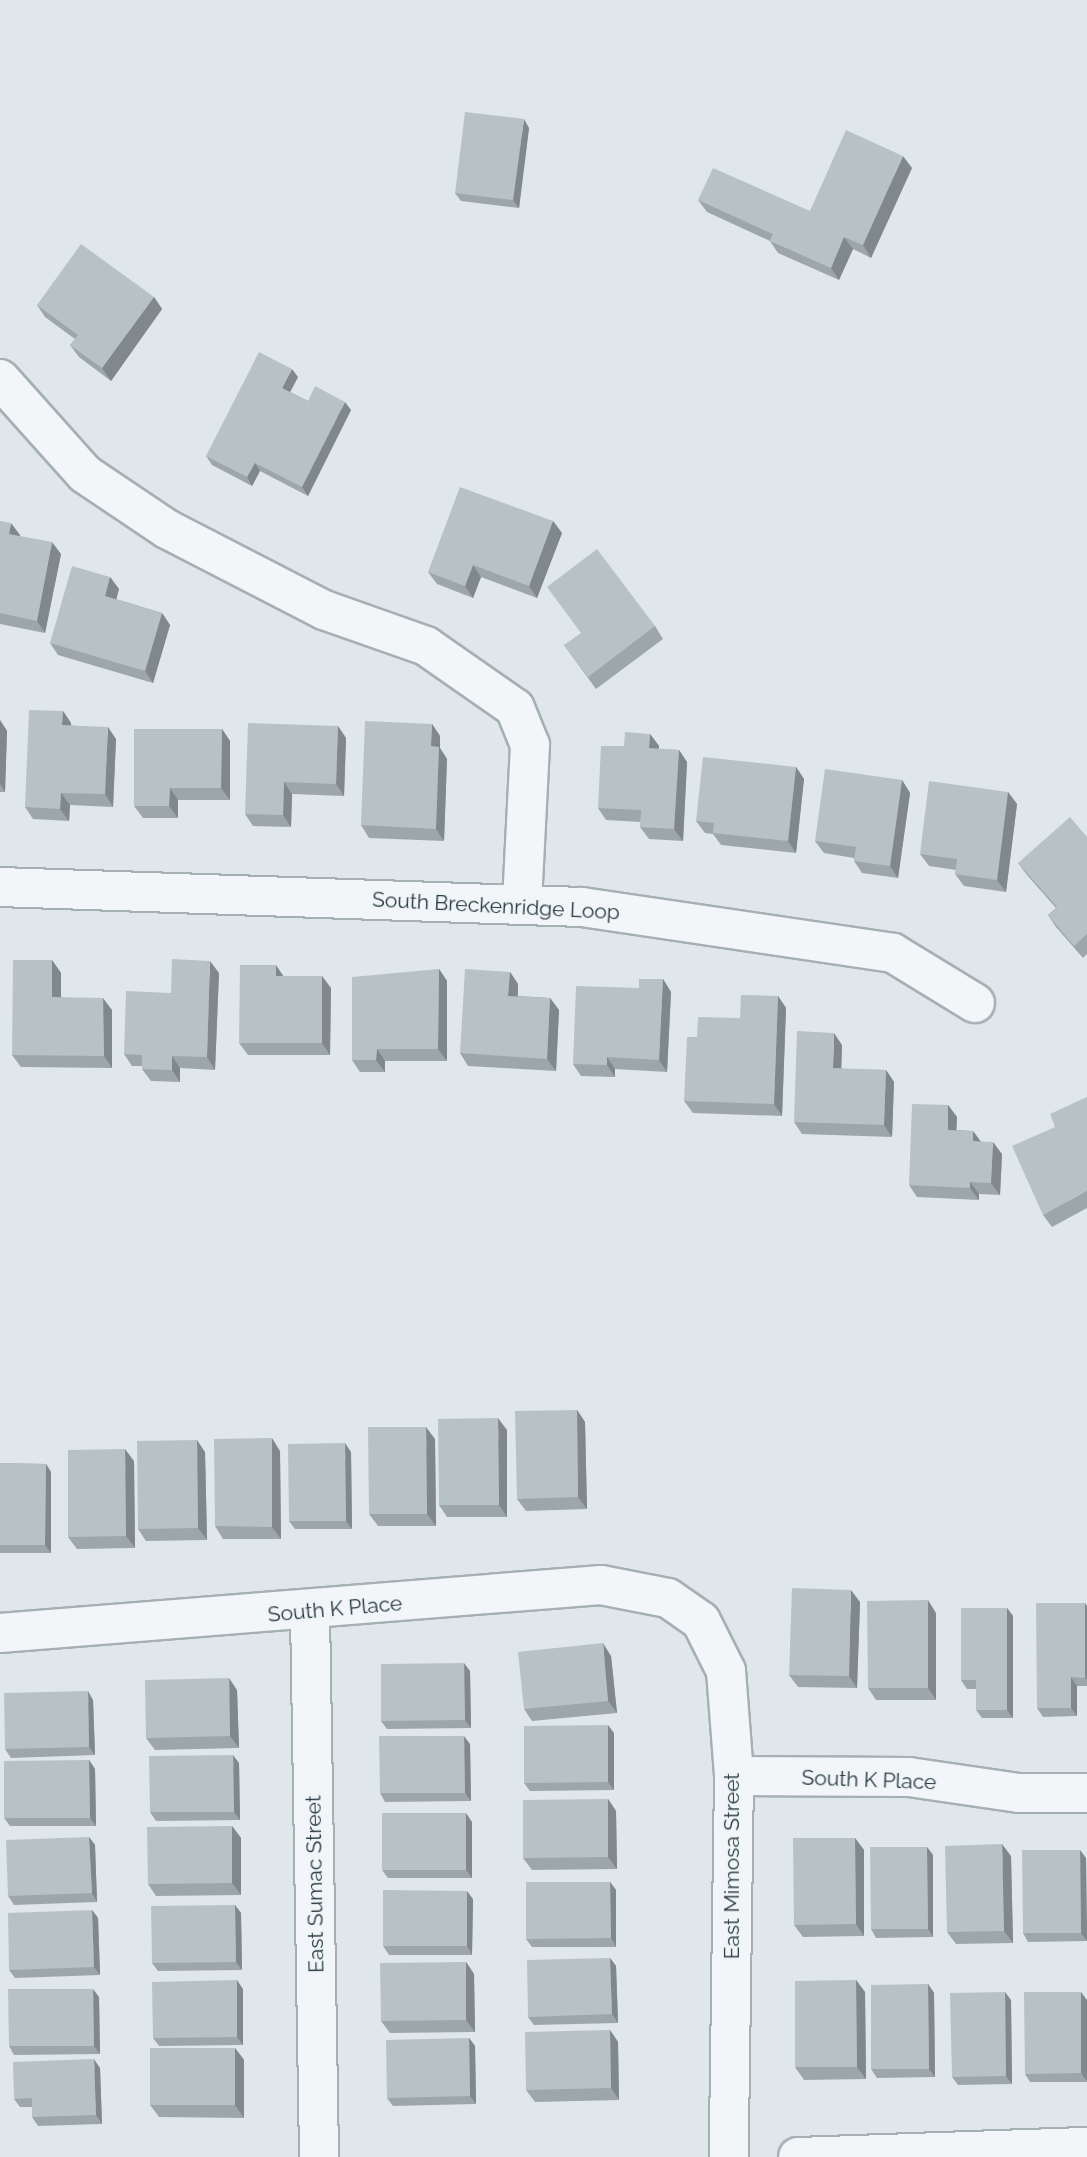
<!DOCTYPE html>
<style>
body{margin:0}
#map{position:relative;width:1087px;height:2157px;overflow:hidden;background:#e0e7ea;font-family:Raleway,sans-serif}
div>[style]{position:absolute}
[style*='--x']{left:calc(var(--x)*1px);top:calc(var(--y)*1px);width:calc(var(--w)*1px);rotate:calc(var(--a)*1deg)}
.roads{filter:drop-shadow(2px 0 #a5afb4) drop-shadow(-2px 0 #a5afb4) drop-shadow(0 2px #a5afb4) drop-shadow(0 -2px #a5afb4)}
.street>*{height:38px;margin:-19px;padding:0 19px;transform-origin:19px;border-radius:19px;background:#f3f6f8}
.wall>*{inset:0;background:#9da7ab}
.shaded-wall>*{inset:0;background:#80888b}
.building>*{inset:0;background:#b7c2c7}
span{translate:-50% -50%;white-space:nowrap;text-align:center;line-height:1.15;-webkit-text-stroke:7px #f0f5f7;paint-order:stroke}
.street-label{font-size:21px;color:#283942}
</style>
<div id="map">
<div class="roads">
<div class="street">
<i style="--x:0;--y:379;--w:127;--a:48.2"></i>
<i style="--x:85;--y:474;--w:99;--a:33.9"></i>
<i style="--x:167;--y:529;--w:177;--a:27.3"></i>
<i style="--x:324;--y:610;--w:108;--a:19.4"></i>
<i style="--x:426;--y:646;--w:108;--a:34.9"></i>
<i style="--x:515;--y:708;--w:40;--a:68"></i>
<i style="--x:530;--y:745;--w:159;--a:92.9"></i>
<i style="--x:0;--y:887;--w:582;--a:1.97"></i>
<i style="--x:582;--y:907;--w:314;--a:8.4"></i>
<i style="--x:893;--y:953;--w:96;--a:31.4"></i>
<i style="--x:310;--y:1612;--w:545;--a:89.05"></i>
<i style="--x:0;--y:1633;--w:603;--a:-4.57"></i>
<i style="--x:601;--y:1585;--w:68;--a:11"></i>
<i style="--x:668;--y:1598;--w:40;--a:34.9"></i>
<i style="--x:701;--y:1621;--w:56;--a:63.4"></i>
<i style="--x:726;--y:1671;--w:105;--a:85.6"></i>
<i style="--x:734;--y:1776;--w:381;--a:90.8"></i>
<i style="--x:734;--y:1776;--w:175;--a:0.3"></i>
<i style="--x:909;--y:1777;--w:111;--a:8.3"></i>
<i style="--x:1019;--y:1793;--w:68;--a:0"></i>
<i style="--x:798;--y:2157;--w:289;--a:-2"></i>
</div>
</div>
<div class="wall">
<i style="clip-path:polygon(529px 128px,519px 208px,461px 201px,455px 193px)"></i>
<i style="clip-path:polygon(912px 168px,871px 258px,853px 249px,839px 280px,778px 253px,770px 241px,707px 212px,698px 200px,810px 211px)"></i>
<i style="clip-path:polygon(154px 297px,162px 309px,111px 381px,79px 357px,70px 345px,75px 339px,45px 317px,37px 305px)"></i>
<i style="clip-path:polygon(298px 377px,290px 392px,308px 401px,351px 410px,308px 496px,260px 471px,252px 486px,212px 465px,206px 456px)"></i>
<i style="clip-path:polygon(0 521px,19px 536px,61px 554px,45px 633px,0 624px)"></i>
<i style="clip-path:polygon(553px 521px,562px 533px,537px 598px,481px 577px,473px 598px,437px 584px,428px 572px)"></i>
<i style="clip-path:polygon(110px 577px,119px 589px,116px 599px,162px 613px,170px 625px,153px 683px,58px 655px,50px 643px)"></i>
<i style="clip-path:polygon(655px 626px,663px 639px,596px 689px,564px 645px)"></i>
<i style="clip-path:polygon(63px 711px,71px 723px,71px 725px,116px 739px,113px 807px,70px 805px,69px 821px,33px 819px,25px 807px)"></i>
<i style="clip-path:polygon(0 720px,7px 731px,5px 792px,0 792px)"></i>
<i style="clip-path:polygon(432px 724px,440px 736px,440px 748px,447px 759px,444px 841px,369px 838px,361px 825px)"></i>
<i style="clip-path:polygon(338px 726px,346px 738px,344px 796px,292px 794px,291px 827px,253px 826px,245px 814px)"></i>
<i style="clip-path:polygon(222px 729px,230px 741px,230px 800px,178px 800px,178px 818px,143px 818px,134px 806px)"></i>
<i style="clip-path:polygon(650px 734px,659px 746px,659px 749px,679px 750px,687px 762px,683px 841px,649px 839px,640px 827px,641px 822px,606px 820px,598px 808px,624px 746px)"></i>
<i style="clip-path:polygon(796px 767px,804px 779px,796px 853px,721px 845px,713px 834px,705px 833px,696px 821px)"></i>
<i style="clip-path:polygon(902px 780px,910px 793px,898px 878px,862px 873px,854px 861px,854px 858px,824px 853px,815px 841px)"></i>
<i style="clip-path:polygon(1008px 792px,1017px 804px,1006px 892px,964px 886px,955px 874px,956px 870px,929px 866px,920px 854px)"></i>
<i style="clip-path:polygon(1087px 837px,1087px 954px,1083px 958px,1056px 927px,1048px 915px,1056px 908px,1027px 875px,1018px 863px)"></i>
<i style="clip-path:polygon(52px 960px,61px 973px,61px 997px,112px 1010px,112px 1068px,21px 1067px,12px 1055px)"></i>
<i style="clip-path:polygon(439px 969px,447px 981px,447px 1061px,385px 1061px,385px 1072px,360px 1072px,352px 1060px)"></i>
<i style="clip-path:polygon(510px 972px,518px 984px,518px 996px,550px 998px,559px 1010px,556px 1071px,468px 1066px,460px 1053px)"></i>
<i style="clip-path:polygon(219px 973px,215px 1070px,180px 1068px,180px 1082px,151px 1081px,142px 1069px,142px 1066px,132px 1066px,124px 1054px,171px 993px)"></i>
<i style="clip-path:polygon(283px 976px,331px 988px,330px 1055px,248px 1055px,239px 1043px)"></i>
<i style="clip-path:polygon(663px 979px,671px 992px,667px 1072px,615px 1069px,615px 1077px,581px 1076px,573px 1064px,639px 988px)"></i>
<i style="clip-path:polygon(778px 996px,786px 1008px,782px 1116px,693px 1113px,684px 1101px,740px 1018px)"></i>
<i style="clip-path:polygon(842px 1045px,841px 1069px,886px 1070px,894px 1082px,892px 1137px,802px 1134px,794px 1122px)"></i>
<i style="clip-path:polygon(1087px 1097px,1087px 1208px,1052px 1227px,1043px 1215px,1055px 1127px)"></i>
<i style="clip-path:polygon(948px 1105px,957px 1117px,956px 1130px,973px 1131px,980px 1141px,1002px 1154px,1000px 1195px,979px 1194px,979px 1200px,917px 1197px,909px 1185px)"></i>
<i style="clip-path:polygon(577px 1410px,585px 1422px,587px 1509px,526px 1511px,517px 1499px)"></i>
<i style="clip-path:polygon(507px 1430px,507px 1517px,447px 1517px,439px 1505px)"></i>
<i style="clip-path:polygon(435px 1439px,436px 1526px,378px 1526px,369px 1514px)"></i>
<i style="clip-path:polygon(280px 1451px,281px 1539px,223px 1539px,215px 1526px)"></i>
<i style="clip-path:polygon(205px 1452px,207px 1540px,146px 1541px,138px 1529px)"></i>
<i style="clip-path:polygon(351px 1452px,352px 1529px,295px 1529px,289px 1521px)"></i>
<i style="clip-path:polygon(134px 1461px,135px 1548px,77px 1549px,68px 1537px)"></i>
<i style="clip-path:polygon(0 1463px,46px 1464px,51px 1472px,51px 1553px,0 1553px)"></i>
<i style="clip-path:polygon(860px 1602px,857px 1688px,798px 1687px,789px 1675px)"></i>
<i style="clip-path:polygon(1087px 1606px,1087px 1686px,1077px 1686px,1077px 1716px,1043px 1717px,1037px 1708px)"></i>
<i style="clip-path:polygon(1007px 1608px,1013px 1616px,1013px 1718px,982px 1718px,976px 1710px,976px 1689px,967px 1689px,961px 1680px)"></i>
<i style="clip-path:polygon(936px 1613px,936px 1700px,876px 1700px,868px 1688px)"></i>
<i style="clip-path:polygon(611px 1656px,617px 1713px,532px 1721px,524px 1709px)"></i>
<i style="clip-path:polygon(470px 1671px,471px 1728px,387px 1729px,381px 1721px)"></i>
<i style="clip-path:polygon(237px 1690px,239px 1748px,155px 1750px,146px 1738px)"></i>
<i style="clip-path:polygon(93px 1700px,95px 1755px,11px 1758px,5px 1749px)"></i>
<i style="clip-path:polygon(614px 1733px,614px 1790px,530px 1791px,524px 1783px)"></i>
<i style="clip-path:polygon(470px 1744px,471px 1801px,385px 1802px,380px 1793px)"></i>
<i style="clip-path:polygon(89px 1760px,95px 1769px,96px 1826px,10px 1826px,4px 1818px)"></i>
<i style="clip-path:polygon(239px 1763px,240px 1820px,156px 1821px,150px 1812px)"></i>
<i style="clip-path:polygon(608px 1799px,616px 1811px,617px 1869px,532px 1870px,523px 1858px)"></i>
<i style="clip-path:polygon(472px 1822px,472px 1878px,388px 1878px,382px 1870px)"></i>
<i style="clip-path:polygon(232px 1826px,241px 1838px,241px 1895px,156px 1896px,148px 1884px)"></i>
<i style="clip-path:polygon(89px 1837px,95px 1845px,97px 1902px,14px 1905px,8px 1896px)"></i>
<i style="clip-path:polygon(855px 1838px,864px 1850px,864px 1936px,803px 1937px,794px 1925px)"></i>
<i style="clip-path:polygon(927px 1847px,933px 1855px,933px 1937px,876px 1938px,871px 1929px)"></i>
<i style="clip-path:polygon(1011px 1856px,1013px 1943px,956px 1944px,947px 1932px)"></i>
<i style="clip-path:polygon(1086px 1858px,1087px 1941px,1028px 1942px,1023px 1933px)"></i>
<i style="clip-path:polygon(610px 1882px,616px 1890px,616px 1947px,532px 1947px,526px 1939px)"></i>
<i style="clip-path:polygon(473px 1899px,472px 1955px,389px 1955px,383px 1946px)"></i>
<i style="clip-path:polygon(235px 1905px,241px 1913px,242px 1970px,158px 1971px,152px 1963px)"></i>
<i style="clip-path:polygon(92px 1910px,98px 1918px,100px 1975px,15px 1978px,9px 1970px)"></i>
<i style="clip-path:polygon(610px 1958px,616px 1966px,618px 2023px,534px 2025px,528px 2017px)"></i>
<i style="clip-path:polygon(466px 1962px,474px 1974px,475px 2032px,390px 2033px,381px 2021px)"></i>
<i style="clip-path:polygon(856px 1980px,865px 1992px,866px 2079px,804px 2080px,795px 2067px)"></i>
<i style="clip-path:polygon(928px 1984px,934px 1993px,935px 2077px,877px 2078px,871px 2069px)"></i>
<i style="clip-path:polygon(243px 1989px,243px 2045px,159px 2046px,153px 2038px)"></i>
<i style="clip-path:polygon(99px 1997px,100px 2054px,14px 2055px,9px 2046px)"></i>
<i style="clip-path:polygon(1011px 2000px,1012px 2084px,958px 2085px,952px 2077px)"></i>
<i style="clip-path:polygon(1087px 2000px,1087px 2082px,1030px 2082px,1025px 2074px)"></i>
<i style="clip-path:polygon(610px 2030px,618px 2042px,619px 2100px,535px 2102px,526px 2090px)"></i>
<i style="clip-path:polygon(469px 2038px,475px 2046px,476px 2104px,393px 2106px,387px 2098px)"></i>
<i style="clip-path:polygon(235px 2048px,244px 2060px,244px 2118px,159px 2117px,150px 2105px)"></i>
<i style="clip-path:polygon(100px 2068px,102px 2124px,38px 2126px,32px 2117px,32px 2107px,20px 2107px,14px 2099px)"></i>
</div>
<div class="shaded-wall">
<i style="clip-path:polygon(524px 119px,529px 128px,519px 208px,513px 200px)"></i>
<i style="clip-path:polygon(903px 156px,912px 168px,871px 258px,863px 245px)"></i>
<i style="clip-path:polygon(844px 237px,853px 249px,839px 280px,831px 268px)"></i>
<i style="clip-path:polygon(154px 297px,162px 309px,111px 381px,102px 368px)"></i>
<i style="clip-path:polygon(292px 369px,298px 377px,288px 396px,282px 388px)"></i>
<i style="clip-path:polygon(345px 402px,351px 410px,308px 496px,302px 487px)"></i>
<i style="clip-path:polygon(255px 463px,260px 471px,252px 486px,247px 477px)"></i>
<i style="clip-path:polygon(553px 521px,562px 533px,537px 598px,529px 586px)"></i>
<i style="clip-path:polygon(11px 523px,20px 535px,18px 546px,9px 534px)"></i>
<i style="clip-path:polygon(52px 542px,61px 554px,45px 633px,37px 621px)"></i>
<i style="clip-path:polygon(473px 565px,481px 577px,473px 598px,465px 586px)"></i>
<i style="clip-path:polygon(110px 577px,119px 589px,114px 608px,105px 596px)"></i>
<i style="clip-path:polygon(162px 613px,170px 625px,153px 683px,145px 671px)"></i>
<i style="clip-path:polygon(63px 711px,71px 723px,70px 737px,62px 725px)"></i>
<i style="clip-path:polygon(0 720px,7px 731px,5px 792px,0 784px)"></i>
<i style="clip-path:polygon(432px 724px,440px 736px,440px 748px,447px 759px,444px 841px,436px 829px,431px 746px)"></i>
<i style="clip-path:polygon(338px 726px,346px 738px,344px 796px,336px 784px)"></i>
<i style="clip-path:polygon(108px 727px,116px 739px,113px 807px,105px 794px)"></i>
<i style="clip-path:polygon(222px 729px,230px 741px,230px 800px,221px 788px)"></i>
<i style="clip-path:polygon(650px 734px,659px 746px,658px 760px,649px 748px)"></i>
<i style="clip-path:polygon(679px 750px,687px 762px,683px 841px,674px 829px)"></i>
<i style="clip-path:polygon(796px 767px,804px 779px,796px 853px,788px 841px)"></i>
<i style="clip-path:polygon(902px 780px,910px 793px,898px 878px,890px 866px)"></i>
<i style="clip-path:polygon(284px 782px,292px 794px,291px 827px,283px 815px)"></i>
<i style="clip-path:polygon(170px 788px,178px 800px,178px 818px,169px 806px)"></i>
<i style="clip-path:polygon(1008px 792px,1017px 804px,1006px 892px,997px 880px)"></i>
<i style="clip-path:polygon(61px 793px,70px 805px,69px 821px,60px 809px)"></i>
<i style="clip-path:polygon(52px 960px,61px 973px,61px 1009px,52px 997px)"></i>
<i style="clip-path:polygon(210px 961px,219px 973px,215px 1070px,207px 1057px)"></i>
<i style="clip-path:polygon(276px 965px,284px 977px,276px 976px)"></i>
<i style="clip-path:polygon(439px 969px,447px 981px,447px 1061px,438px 1049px)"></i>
<i style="clip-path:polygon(510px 972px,518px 984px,517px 1008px,508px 996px)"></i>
<i style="clip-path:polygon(322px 976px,331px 988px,330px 1055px,322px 1043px)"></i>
<i style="clip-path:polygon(663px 979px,671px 992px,667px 1072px,659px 1060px)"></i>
<i style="clip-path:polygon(778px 996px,786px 1008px,782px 1116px,774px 1104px)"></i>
<i style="clip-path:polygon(103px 998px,112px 1010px,112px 1068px,104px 1056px)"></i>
<i style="clip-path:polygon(550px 998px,559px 1010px,556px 1071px,547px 1059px)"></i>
<i style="clip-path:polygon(834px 1033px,842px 1045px,841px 1080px,833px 1068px)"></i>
<i style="clip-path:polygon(377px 1049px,385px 1061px,385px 1072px,376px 1060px)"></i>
<i style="clip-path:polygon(172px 1056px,180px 1068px,180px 1082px,172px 1070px)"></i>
<i style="clip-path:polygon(607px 1057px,615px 1069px,615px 1077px,607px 1065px)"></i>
<i style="clip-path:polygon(886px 1070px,894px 1082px,892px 1137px,884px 1125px)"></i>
<i style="clip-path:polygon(948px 1105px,957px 1117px,956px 1142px,948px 1130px)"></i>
<i style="clip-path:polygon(973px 1131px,982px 1143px,973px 1141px)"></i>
<i style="clip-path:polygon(993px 1142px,1002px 1154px,1000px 1195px,991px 1183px)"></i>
<i style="clip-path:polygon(970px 1182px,979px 1194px,979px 1200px,970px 1188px)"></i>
<i style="clip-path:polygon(577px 1410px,585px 1422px,587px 1509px,578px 1497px)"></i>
<i style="clip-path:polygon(498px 1418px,507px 1430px,507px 1517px,499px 1505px)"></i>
<i style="clip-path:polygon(426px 1427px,435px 1439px,436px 1526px,427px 1514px)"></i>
<i style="clip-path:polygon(272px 1438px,280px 1451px,281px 1539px,272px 1527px)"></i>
<i style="clip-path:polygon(197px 1440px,205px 1452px,207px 1540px,198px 1528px)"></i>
<i style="clip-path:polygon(345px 1443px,351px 1452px,352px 1529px,346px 1521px)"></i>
<i style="clip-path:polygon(125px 1449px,134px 1461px,135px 1548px,126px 1536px)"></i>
<i style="clip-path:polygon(46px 1464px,51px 1472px,51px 1553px,45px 1545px)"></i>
<i style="clip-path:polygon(851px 1590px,860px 1602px,857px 1688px,849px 1676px)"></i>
<i style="clip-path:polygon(928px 1600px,936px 1613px,936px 1700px,928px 1688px)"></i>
<i style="clip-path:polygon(1085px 1603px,1087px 1606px,1087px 1680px,1085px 1678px)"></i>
<i style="clip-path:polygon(1007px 1608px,1013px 1616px,1013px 1718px,1007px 1710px)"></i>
<i style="clip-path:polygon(603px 1643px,611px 1656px,617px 1713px,608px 1701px)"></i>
<i style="clip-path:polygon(464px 1663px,470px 1671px,471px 1728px,465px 1720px)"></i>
<i style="clip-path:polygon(1071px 1677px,1077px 1686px,1077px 1716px,1071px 1708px)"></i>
<i style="clip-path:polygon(229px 1678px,237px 1690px,239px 1748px,230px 1736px)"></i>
<i style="clip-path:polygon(88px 1691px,93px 1700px,95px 1755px,89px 1747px)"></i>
<i style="clip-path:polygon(608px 1725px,614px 1733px,614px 1790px,608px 1782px)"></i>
<i style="clip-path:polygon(464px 1736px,470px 1744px,471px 1801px,465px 1793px)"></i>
<i style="clip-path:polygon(233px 1755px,239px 1763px,240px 1820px,234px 1812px)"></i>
<i style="clip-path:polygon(89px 1760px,95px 1769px,96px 1826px,90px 1818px)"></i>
<i style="clip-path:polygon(608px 1799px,616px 1811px,617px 1869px,608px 1857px)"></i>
<i style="clip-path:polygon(466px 1813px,472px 1822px,472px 1878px,466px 1870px)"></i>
<i style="clip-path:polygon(232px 1826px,241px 1838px,241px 1895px,232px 1883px)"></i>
<i style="clip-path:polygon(89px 1837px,95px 1845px,97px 1902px,92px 1893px)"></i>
<i style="clip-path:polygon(855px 1838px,864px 1850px,864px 1936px,856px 1924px)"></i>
<i style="clip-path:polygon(1002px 1844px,1011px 1856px,1013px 1943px,1004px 1931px)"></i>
<i style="clip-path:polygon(927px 1847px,933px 1855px,933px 1937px,928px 1929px)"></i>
<i style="clip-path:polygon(1080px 1850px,1086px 1858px,1087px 1941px,1081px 1933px)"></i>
<i style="clip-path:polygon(610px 1882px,616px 1890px,616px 1947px,611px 1938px)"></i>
<i style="clip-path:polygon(467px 1891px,473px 1899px,472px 1955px,467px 1946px)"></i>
<i style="clip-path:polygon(235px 1905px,241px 1913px,242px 1970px,236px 1962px)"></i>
<i style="clip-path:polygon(92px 1910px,98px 1918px,100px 1975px,94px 1967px)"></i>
<i style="clip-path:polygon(610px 1958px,616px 1966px,618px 2023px,612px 2014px)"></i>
<i style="clip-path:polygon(466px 1962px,474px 1974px,475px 2032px,466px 2020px)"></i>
<i style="clip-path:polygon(237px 1980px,243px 1989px,243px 2045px,237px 2037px)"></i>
<i style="clip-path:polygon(856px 1980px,865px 1992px,866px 2079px,857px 2067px)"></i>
<i style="clip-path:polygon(928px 1984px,934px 1993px,935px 2077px,929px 2069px)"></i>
<i style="clip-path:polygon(93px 1989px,99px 1997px,100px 2054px,94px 2046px)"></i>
<i style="clip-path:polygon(1005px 1992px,1011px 2000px,1012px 2084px,1006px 2076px)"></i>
<i style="clip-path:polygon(1081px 1992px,1087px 2000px,1087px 2081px,1081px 2073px)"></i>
<i style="clip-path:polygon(610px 2030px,618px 2042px,619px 2100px,611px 2088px)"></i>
<i style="clip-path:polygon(469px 2038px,475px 2046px,476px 2104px,470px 2096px)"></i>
<i style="clip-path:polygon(235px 2048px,244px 2060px,244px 2118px,235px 2105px)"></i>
<i style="clip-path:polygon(94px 2059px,100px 2068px,102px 2124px,96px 2115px)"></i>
</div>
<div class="building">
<i style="clip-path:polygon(465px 112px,524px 119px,513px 200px,455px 193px)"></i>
<i style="clip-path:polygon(846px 130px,903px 156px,863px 245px,844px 237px,831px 268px,770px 241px,773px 234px,698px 200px,713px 168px,810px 211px)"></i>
<i style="clip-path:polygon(81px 244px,154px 297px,102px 368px,70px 345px,78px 335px,37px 305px)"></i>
<i style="clip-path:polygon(259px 352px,292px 369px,282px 388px,308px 401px,315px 386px,345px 402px,302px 487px,255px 463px,247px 477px,206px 456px)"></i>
<i style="clip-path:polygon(460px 487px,553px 521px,529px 586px,473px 565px,465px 586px,428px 572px)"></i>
<i style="clip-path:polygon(0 521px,11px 523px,9px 534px,52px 542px,37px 621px,0 613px)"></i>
<i style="clip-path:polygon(597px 549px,655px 626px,588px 677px,564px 645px,581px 633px,547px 587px)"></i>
<i style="clip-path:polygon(72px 566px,110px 577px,105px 596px,162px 613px,145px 671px,50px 643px)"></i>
<i style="clip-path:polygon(29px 710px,63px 711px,62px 725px,108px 727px,105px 794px,61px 793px,60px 809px,25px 807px)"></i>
<i style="clip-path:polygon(365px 721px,432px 724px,431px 746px,439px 747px,436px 829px,361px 825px)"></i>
<i style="clip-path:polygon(248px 723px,338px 726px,336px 784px,284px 782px,283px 815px,245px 814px)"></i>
<i style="clip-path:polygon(134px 729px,222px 729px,221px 788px,170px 788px,169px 806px,134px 806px)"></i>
<i style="clip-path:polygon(625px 732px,650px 734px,649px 748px,679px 750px,674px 829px,640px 827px,641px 810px,598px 808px,601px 746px,624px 746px)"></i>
<i style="clip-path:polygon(703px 757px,796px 767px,788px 841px,713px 833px,714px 823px,696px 821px)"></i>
<i style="clip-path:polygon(825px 769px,902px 780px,890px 866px,854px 861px,856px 847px,815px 841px)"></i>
<i style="clip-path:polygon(929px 781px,1008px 792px,997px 880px,955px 874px,957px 859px,920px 854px)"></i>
<i style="clip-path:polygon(1070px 817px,1087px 837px,1087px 934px,1074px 946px,1048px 915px,1057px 907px,1018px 863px)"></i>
<i style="clip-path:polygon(172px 959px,210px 961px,207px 1057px,172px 1056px,172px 1070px,142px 1069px,142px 1055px,124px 1054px,126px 991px,171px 993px)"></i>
<i style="clip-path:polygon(13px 960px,52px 960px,52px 997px,103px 998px,104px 1056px,12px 1055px)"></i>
<i style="clip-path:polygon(240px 965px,276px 965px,276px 976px,322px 976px,322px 1043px,239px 1043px)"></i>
<i style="clip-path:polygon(439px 969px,438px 1049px,377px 1049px,376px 1060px,352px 1060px,352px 977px)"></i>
<i style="clip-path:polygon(465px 969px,510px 972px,508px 996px,550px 998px,547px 1059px,460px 1053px)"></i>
<i style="clip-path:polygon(639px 979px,663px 979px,659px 1060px,607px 1057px,607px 1065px,573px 1064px,576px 986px,639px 988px)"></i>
<i style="clip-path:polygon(741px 995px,778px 996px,774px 1104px,684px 1101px,687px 1037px,697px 1037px,698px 1017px,740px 1018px)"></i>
<i style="clip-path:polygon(797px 1031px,834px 1033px,833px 1068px,886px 1070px,884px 1125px,794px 1122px)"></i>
<i style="clip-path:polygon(1087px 1097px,1087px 1191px,1043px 1215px,1012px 1146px,1055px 1127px,1050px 1114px)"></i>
<i style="clip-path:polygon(912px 1104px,948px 1105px,948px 1130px,973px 1131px,973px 1141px,993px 1142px,991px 1183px,970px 1182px,970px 1188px,909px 1185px)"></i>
<i style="clip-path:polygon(577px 1410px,578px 1497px,517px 1499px,515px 1411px)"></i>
<i style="clip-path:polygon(498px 1418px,499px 1505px,439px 1505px,438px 1419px)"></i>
<i style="clip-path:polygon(368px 1427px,426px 1427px,427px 1514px,369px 1514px)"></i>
<i style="clip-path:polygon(272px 1438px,272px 1527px,215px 1526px,214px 1439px)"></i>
<i style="clip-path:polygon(197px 1440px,198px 1528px,138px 1529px,137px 1441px)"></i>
<i style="clip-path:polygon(345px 1443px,346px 1521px,289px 1521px,288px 1444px)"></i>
<i style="clip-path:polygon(125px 1449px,126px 1536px,68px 1537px,68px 1450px)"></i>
<i style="clip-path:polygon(0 1463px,46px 1464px,45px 1545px,0 1545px)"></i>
<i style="clip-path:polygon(792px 1588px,851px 1590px,849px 1676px,789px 1675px)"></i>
<i style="clip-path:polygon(928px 1600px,928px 1688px,868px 1688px,867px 1601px)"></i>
<i style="clip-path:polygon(1036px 1603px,1085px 1603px,1085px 1678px,1071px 1677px,1071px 1708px,1037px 1708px)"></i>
<i style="clip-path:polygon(961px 1608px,1007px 1608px,1007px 1710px,976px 1710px,976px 1680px,961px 1680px)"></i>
<i style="clip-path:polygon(603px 1643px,608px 1701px,524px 1709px,518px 1652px)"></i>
<i style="clip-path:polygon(464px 1663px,465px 1720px,381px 1721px,381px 1664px)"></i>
<i style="clip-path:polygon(229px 1678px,230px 1736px,146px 1738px,145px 1680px)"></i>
<i style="clip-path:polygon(88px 1691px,89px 1747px,5px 1749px,4px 1693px)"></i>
<i style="clip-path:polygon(608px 1725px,608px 1782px,524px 1783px,524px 1726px)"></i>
<i style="clip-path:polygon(379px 1736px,464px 1736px,465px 1793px,380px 1793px)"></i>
<i style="clip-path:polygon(233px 1755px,234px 1812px,150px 1812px,149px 1756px)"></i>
<i style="clip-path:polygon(89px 1760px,90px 1818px,4px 1818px,4px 1761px)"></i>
<i style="clip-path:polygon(608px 1799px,608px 1857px,523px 1858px,523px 1800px)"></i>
<i style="clip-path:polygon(382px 1813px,466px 1813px,466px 1870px,382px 1870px)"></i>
<i style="clip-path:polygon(232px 1826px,232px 1883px,148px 1884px,147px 1827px)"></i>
<i style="clip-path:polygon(89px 1837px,92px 1893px,8px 1896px,6px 1840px)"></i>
<i style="clip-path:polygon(793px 1838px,855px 1838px,856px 1924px,794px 1925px)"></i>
<i style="clip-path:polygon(1002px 1844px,1004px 1931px,947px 1932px,945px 1846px)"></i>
<i style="clip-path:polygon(870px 1847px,927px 1847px,928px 1929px,871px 1929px)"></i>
<i style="clip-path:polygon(1022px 1850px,1080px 1850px,1081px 1933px,1023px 1933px)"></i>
<i style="clip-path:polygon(526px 1882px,610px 1882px,611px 1938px,526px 1939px)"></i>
<i style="clip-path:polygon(383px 1890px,467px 1891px,467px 1946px,383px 1946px)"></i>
<i style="clip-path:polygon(235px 1905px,236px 1962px,152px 1963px,151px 1906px)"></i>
<i style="clip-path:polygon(92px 1910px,94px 1967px,9px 1970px,8px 1913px)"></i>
<i style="clip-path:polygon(610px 1958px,612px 2014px,528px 2017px,527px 1960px)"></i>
<i style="clip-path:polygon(466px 1962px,466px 2020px,381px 2021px,380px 1963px)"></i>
<i style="clip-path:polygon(237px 1980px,237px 2037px,153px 2038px,152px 1982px)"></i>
<i style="clip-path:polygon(856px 1980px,857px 2067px,795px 2067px,795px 1981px)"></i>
<i style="clip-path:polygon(928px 1984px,929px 2069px,871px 2069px,871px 1985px)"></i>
<i style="clip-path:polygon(8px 1989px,93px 1989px,94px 2046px,9px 2046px)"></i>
<i style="clip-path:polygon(1005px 1992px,1006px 2076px,952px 2077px,950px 1993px)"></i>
<i style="clip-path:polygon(1024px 1992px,1081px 1992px,1081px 2073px,1025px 2074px)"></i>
<i style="clip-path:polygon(610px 2030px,611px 2088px,526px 2090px,525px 2032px)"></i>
<i style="clip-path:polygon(469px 2038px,470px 2096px,387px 2098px,386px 2040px)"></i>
<i style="clip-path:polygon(150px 2048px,235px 2048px,235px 2105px,150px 2105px)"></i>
<i style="clip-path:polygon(94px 2059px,96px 2115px,32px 2117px,32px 2098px,14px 2099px,13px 2062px)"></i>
</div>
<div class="street-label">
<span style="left:496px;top:906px;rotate:3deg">South Breckenridge Loop</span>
<span style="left:335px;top:1609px;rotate:-5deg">South K Place</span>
<span style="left:869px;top:1780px;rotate:2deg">South K Place</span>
<span style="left:732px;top:1866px;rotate:-90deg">East Mimosa Street</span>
<span style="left:315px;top:1884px;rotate:-91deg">East Sumac Street</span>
</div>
</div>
